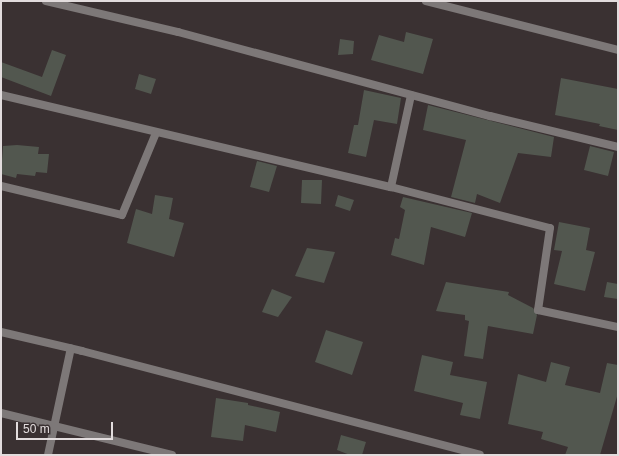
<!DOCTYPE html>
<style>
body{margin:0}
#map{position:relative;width:619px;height:456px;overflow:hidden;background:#3a3132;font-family:Arial,sans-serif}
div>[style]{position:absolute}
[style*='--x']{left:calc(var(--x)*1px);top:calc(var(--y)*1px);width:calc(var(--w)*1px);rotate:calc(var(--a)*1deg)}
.building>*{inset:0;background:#52574f}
.minor>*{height:8px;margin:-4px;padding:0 4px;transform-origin:4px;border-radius:4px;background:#7d7878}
span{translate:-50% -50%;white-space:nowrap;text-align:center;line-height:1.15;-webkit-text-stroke:4px #3a3132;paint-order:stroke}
.frame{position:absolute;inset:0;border:2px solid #e2dcdd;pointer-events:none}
.scale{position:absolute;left:16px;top:422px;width:97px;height:18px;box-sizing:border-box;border:2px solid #e2dcdd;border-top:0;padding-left:5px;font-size:12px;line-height:14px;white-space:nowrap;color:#e2dcdd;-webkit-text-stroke:3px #3a3132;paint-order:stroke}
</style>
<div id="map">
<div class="building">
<i style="clip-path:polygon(406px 32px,433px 39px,423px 74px,371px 60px,379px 35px,404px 42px)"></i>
<i style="clip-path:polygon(340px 39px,354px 41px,353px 54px,338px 55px)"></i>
<i style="clip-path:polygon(52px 50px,66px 55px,51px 96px,1px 77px,1px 62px,42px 77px)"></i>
<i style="clip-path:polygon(139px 74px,156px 79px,151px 94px,135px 89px)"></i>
<i style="clip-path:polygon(561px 78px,618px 89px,618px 130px,599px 126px,600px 124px,555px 115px)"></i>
<i style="clip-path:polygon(364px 90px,401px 98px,397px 124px,374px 120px,366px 157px,348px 153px,354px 125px,358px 125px)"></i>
<i style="clip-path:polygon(428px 105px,554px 137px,551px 157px,518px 153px,500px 203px,477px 194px,475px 203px,451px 197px,466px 140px,423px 130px)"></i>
<i style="clip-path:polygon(17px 145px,39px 147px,38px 154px,49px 154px,47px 173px,36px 172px,35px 176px,17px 174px,16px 178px,1px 174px,3px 146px)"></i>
<i style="clip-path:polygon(590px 146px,614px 152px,608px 176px,584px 170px)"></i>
<i style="clip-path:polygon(257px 161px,277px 166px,269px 192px,250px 187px)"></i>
<i style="clip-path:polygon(302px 180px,322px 180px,321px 204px,301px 203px)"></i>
<i style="clip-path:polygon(155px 195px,173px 198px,169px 219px,184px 223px,174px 257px,127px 243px,136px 209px,152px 214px)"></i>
<i style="clip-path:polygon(338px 195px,354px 200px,350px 211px,335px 206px)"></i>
<i style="clip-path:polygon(403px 197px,472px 213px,465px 237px,431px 227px,424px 265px,391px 255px,395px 238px,399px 239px,405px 210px,400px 207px)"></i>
<i style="clip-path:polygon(559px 222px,590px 228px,586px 250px,595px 252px,585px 291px,554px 284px,562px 251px,554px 250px)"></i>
<i style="clip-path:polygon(307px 248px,335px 252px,324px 283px,295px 276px)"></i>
<i style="clip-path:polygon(446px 282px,509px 292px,508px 295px,533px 308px,537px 315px,533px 334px,488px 326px,483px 359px,464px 356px,469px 321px,465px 320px,465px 315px,436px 311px)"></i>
<i style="clip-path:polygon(607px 282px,618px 284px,618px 299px,604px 297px)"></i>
<i style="clip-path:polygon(272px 289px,292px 297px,278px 317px,262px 312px)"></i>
<i style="clip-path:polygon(326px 330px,363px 342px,352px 375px,315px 362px)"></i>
<i style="clip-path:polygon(422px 355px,453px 362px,450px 375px,487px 382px,480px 419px,460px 415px,463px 403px,414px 391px)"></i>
<i style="clip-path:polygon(551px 362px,570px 367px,565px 385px,600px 393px,607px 363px,618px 365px,618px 393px,600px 455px,565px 455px,568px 447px,541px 439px,543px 432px,508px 424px,518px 374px,546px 382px)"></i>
<i style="clip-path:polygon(216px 398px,248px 403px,248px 405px,280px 412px,276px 432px,245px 425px,243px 441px,211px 437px)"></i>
<i style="clip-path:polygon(341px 435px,366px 442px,362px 455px,350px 455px,337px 450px)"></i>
</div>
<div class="minor">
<i style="--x:46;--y:1;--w:136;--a:13.2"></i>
<i style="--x:178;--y:32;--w:323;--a:15.1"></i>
<i style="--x:490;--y:116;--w:132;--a:13.6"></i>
<i style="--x:426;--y:1;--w:198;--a:14.3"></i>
<i style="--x:1;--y:95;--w:401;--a:13.3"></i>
<i style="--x:391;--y:187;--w:164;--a:14.5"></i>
<i style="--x:550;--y:228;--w:83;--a:98.3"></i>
<i style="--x:538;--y:310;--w:82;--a:12"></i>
<i style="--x:1;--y:186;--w:124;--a:13.5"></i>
<i style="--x:122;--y:215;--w:89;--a:-67.5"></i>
<i style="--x:391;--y:187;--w:94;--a:-77.7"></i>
<i style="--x:1;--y:332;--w:83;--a:13.2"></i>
<i style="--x:82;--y:351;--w:411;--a:14.6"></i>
<i style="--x:1;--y:413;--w:176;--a:13.8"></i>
<i style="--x:48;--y:455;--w:109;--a:-77.9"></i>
</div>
<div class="frame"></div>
<div class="scale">50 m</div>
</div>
